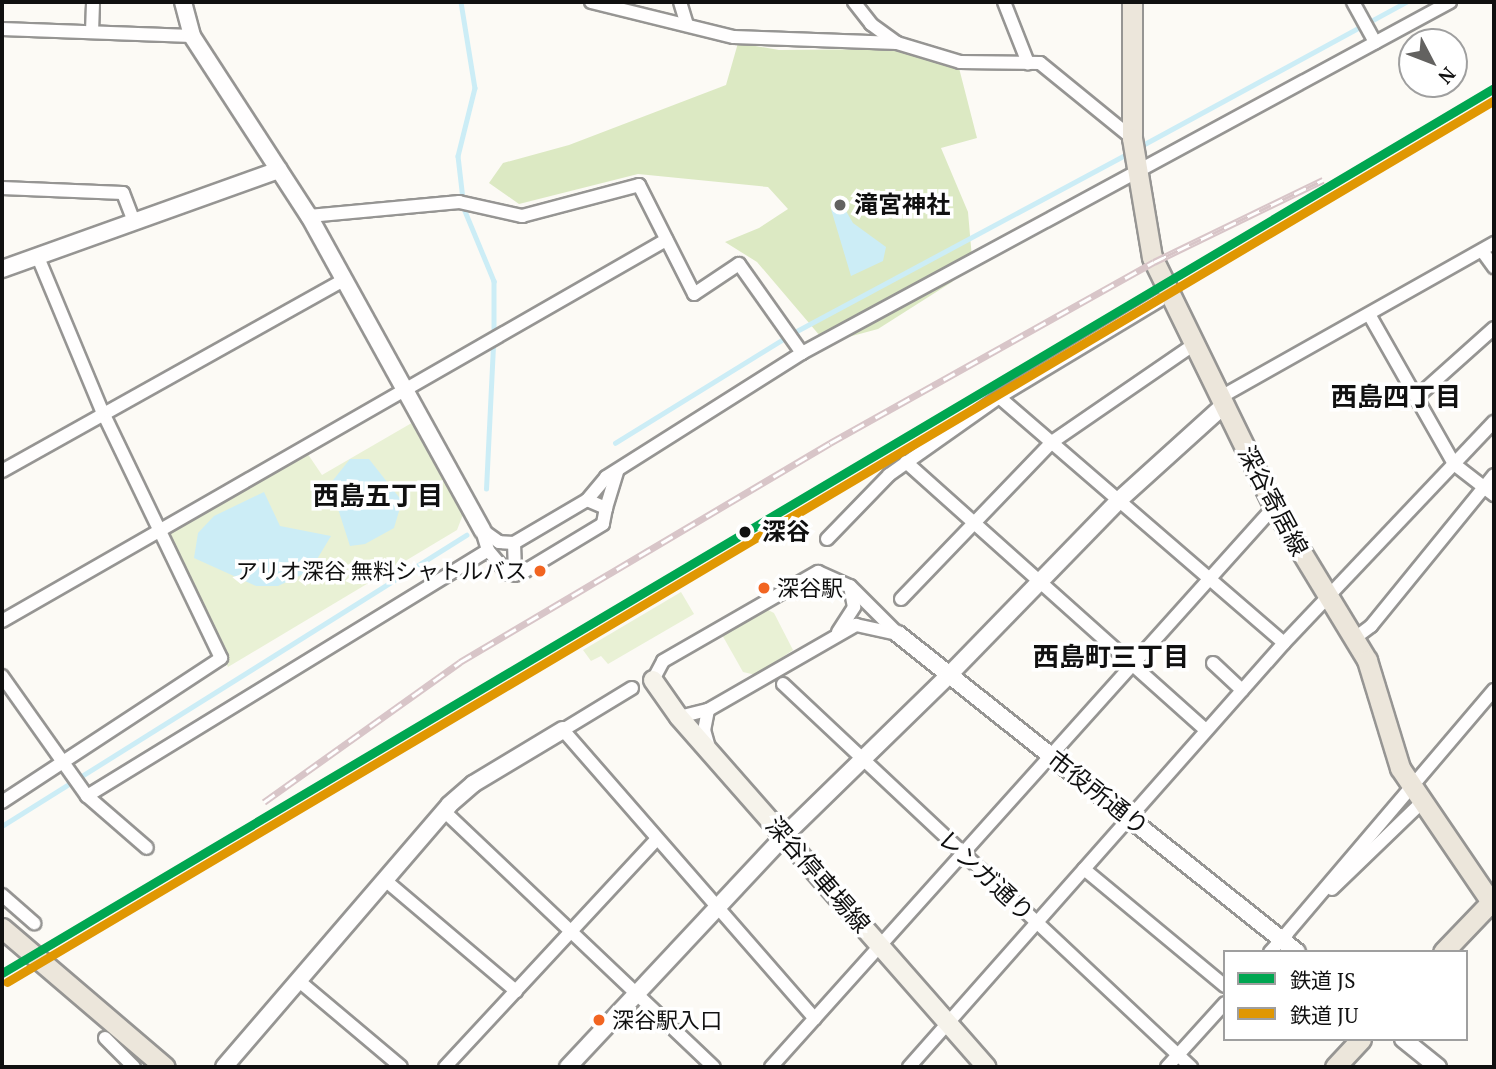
<!DOCTYPE html>
<meta charset="utf-8">
<style>
body{margin:0}
#map{position:relative;width:1496px;height:1069px;overflow:hidden;background:#fcfaf5;font-family:"PT Serif","Noto Sans JP",serif}
div>[style]{position:absolute}
[style*='--x']{left:calc(var(--x)*1px);top:calc(var(--y)*1px);width:calc(var(--w)*1px);rotate:calc(var(--a)*1deg)}
.green>*{inset:0;background:#e9f1d5}
.forest>*{inset:0;background:#dce9c3}
.water>*{inset:0;background:#ccedf6}
.stream>*{height:4.5px;margin:-2.25px;padding:0 2.25px;transform-origin:2.25px;border-radius:2.25px;background:#ccedf6}
.roads{filter:drop-shadow(2px 0 #969593) drop-shadow(-2px 0 #969593) drop-shadow(0 2px #969593) drop-shadow(0 -2px #969593)}
.minor>*{height:12px;margin:-6px;padding:0 6px;transform-origin:6px;border-radius:6px;background:#fffefe}
.tertiary>*{height:16px;margin:-8px;padding:0 8px;transform-origin:8px;border-radius:8px;background:#fffefe}
.secondary>*{height:18px;margin:-9px;padding:0 9px;transform-origin:9px;border-radius:9px;background:#f6f3eb}
.primary>*{height:19px;margin:-9.5px;padding:0 9.5px;transform-origin:9.5px;border-radius:9.5px;background:#ece6db}
.rail>*{height:7px;margin-top:-3.5px;transform-origin:0;background:repeating-linear-gradient(90deg,#fff 0 13px,#d8c5c8 0 26px);box-sizing:border-box;border-block:2px solid #d8c5c8}
.rail-1>*{height:9px;margin:-4.5px;padding:0 4.5px;transform-origin:4.5px;border-radius:4.5px;background:#00a651}
.rail-2>*{height:9px;margin:-4.5px;padding:0 4.5px;transform-origin:4.5px;border-radius:4.5px;background:#e09702}
.dots>*{width:19px;height:19px;translate:-50% -50%;box-sizing:border-box;border:4px solid #fff;border-radius:50%}
span{translate:-50% -50%;white-space:nowrap;text-align:center;line-height:1.15;-webkit-text-stroke:7px #fff;paint-order:stroke}
.bus-label{font-size:22px;color:#101010}
.right{translate:-100% -50%;text-align:right}
.left{translate:0 -50%;text-align:left}
.poi-label{font-size:24px;color:#101010;font-weight:700}
.street-label{font-size:24px;color:#101010}
.stop-label{font-size:24px;color:#101010;font-weight:700}
.neighbourhood-label{font-size:26px;color:#101010;font-weight:700}
.frame{position:absolute;inset:0;border:4px solid #101010;pointer-events:none}
.legend{position:absolute;left:1223px;top:950px;width:245px;height:91px;box-sizing:border-box;background:#fff;border:2px solid #9f9f9f;margin:0;padding:9px 12px;list-style:none;font-size:21px;color:#101010}
.legend li{display:flex;align-items:center;gap:14px;height:35px}
.legend b{width:35px;border:2px solid #9f9f9f}
.north{position:absolute;left:1398px;top:28px;width:70px;height:70px;box-sizing:border-box;background:#fff;border:2px solid #9f9f9f;border-radius:50%;rotate:132deg;font-size:19px;font-weight:700;line-height:28px;text-align:center;color:#101010}
.north::after{content:'';display:block;margin:auto;width:24px;height:32px;background:#636260;clip-path:polygon(50% 0,100% 100%,50% 72%,0 100%)}
</style>
<div id="map">
<div class="green">
<i style="clip-path:polygon(422px 417px,467px 504px,457px 530px,228px 667px,161px 528px,303px 447px,322px 475px)"></i>
<i style="clip-path:polygon(681px 592px,694px 614px,608px 664px,601px 656px,591px 661px,583px 650px)"></i>
<i style="clip-path:polygon(764px 608px,774px 613px,793px 650px,756px 675px,743px 672px,721px 633px)"></i>
</div>
<div class="forest">
<i style="clip-path:polygon(738px 43px,779px 50px,901px 49px,959px 68px,977px 138px,941px 148px,968px 212px,972px 258px,952px 282px,878px 329px,826px 343px,757px 262px,725px 242px,759px 228px,788px 209px,768px 187px,638px 174px,519px 204px,489px 183px,503px 163px,569px 145px,726px 85px)"></i>
</div>
<div class="water">
<i style="clip-path:polygon(835px 203px,842px 204px,853px 223px,886px 247px,883px 261px,851px 276px,831px 209px)"></i>
<i style="clip-path:polygon(350px 459px,369px 459px,402px 501px,394px 528px,365px 544px,350px 546px,330px 484px)"></i>
<i style="clip-path:polygon(264px 492px,280px 526px,331px 536px,310px 571px,278px 586px,256px 586px,194px 558px,198px 533px,214px 516px)"></i>
</div>
<div class="stream">
<i style="--x:461;--y:2;--w:87;--a:80.8"></i>
<i style="--x:475;--y:88;--w:70;--a:104"></i>
<i style="--x:458;--y:156;--w:43;--a:83.4"></i>
<i style="--x:1139;--y:147;--w:304;--a:-28.5"></i>
<i style="--x:465;--y:211;--w:76;--a:67.5"></i>
<i style="--x:494;--y:281;--w:49;--a:90"></i>
<i style="--x:615;--y:443;--w:209;--a:-31.7"></i>
<i style="--x:793;--y:333;--w:381;--a:-28.2"></i>
<i style="--x:486;--y:489;--w:144;--a:-87.2"></i>
<i style="--x:2;--y:826;--w:548;--a:-32.09"></i>
</div>
<div class="roads">
<div class="minor">
<i style="--x:591;--y:2;--w:147;--a:13.8"></i>
<i style="--x:734;--y:37;--w:163;--a:2.1"></i>
<i style="--x:680;--y:2;--w:24;--a:73"></i>
<i style="--x:854;--y:2;--w:28;--a:52"></i>
<i style="--x:871;--y:24;--w:32;--a:36"></i>
<i style="--x:897;--y:43;--w:66;--a:16.8"></i>
<i style="--x:960;--y:62;--w:80;--a:0.7"></i>
<i style="--x:1040;--y:63;--w:119;--a:39.2"></i>
<i style="--x:1004;--y:2;--w:66;--a:68.5"></i>
<i style="--x:1353;--y:2;--w:46;--a:61.2"></i>
<i style="--x:2;--y:29;--w:190;--a:2.1"></i>
<i style="--x:92;--y:32;--w:30;--a:-88"></i>
<i style="--x:2;--y:188;--w:121;--a:2.4"></i>
<i style="--x:123;--y:193;--w:31;--a:69"></i>
<i style="--x:309;--y:216;--w:151;--a:-5.3"></i>
<i style="--x:459;--y:202;--w:65;--a:12.5"></i>
<i style="--x:522;--y:216;--w:121;--a:-14.8"></i>
<i style="--x:639;--y:185;--w:122;--a:63.2"></i>
<i style="--x:694;--y:294;--w:54;--a:-33.7"></i>
<i style="--x:739;--y:264;--w:109;--a:54.7"></i>
<i style="--x:1483;--y:252;--w:19;--a:54"></i>
<i style="--x:1370;--y:316;--w:170;--a:60.4"></i>
<i style="--x:1454;--y:464;--w:51;--a:37.8"></i>
<i style="--x:1418;--y:396;--w:102;--a:-41.8"></i>
<i style="--x:999;--y:397;--w:188;--a:-31.1"></i>
<i style="--x:1219;--y:398;--w:316;--a:-29.4"></i>
<i style="--x:906;--y:462;--w:402;--a:41.8"></i>
<i style="--x:2;--y:471;--w:393;--a:-29.2"></i>
<i style="--x:587;--y:500;--w:30;--a:-50"></i>
<i style="--x:606;--y:477;--w:232;--a:-32.3"></i>
<i style="--x:802;--y:353;--w:737;--a:-28.44"></i>
<i style="--x:587;--y:500;--w:21;--a:23"></i>
<i style="--x:606;--y:508;--w:16;--a:101"></i>
<i style="--x:603;--y:524;--w:91;--a:148.9"></i>
<i style="--x:525;--y:571;--w:17;--a:170"></i>
<i style="--x:508;--y:574;--w:31;--a:-130"></i>
<i style="--x:488;--y:550;--w:21;--a:-107"></i>
<i style="--x:482;--y:530;--w:21;--a:35"></i>
<i style="--x:499;--y:542;--w:15;--a:4"></i>
<i style="--x:514;--y:543;--w:85;--a:-30.5"></i>
<i style="--x:606;--y:508;--w:39;--a:-73"></i>
<i style="--x:827;--y:539;--w:89;--a:-45.9"></i>
<i style="--x:889;--y:475;--w:135;--a:-35.3"></i>
<i style="--x:999;--y:397;--w:376;--a:40.8"></i>
<i style="--x:514;--y:543;--w:32;--a:88"></i>
<i style="--x:901;--y:599;--w:218;--a:-46.1"></i>
<i style="--x:1052;--y:442;--w:171;--a:-34.5"></i>
<i style="--x:2;--y:621;--w:766;--a:-29.85"></i>
<i style="--x:838;--y:632;--w:30;--a:-57"></i>
<i style="--x:854;--y:607;--w:21;--a:-101"></i>
<i style="--x:1355;--y:638;--w:20;--a:-37"></i>
<i style="--x:1371;--y:626;--w:195;--a:-50.8"></i>
<i style="--x:1213;--y:663;--w:40;--a:43"></i>
<i style="--x:2;--y:676;--w:147;--a:54.7"></i>
<i style="--x:87;--y:796;--w:79;--a:40.9"></i>
<i style="--x:653;--y:680;--w:21;--a:-62"></i>
<i style="--x:663;--y:661;--w:179;--a:-29.9"></i>
<i style="--x:818;--y:572;--w:35;--a:24"></i>
<i style="--x:850;--y:586;--w:68;--a:45"></i>
<i style="--x:783;--y:684;--w:560;--a:43.19"></i>
<i style="--x:632;--y:688;--w:81;--a:148.7"></i>
<i style="--x:563;--y:730;--w:383;--a:48.9"></i>
<i style="--x:708;--y:710;--w:20;--a:101"></i>
<i style="--x:704;--y:730;--w:18;--a:74"></i>
<i style="--x:679;--y:717;--w:30;--a:-14"></i>
<i style="--x:708;--y:710;--w:171;--a:-29.9"></i>
<i style="--x:856;--y:625;--w:43;--a:12.1"></i>
<i style="--x:87;--y:796;--w:470;--a:-31.5"></i>
<i style="--x:2;--y:802;--w:262;--a:-33.3"></i>
<i style="--x:221;--y:658;--w:274;--a:-115.7"></i>
<i style="--x:102;--y:411;--w:167;--a:-112.6"></i>
<i style="--x:444;--y:811;--w:372;--a:43.5"></i>
<i style="--x:1084;--y:869;--w:183;--a:39.7"></i>
<i style="--x:385;--y:880;--w:172;--a:40.3"></i>
<i style="--x:1332;--y:889;--w:124;--a:-44"></i>
<i style="--x:2;--y:895;--w:43;--a:41.2"></i>
<i style="--x:1282;--y:939;--w:327;--a:-49.6"></i>
<i style="--x:1270;--y:952;--w:25;--a:-47"></i>
<i style="--x:299;--y:981;--w:133;--a:40.1"></i>
<i style="--x:105;--y:1038;--w:41;--a:45"></i>
<i style="--x:445;--y:1067;--w:311;--a:-47.1"></i>
<i style="--x:771;--y:1067;--w:753;--a:-48.07"></i>
<i style="--x:909;--y:1067;--w:566;--a:-48.51"></i>
<i style="--x:1284;--y:643;--w:305;--a:-46.5"></i>
<i style="--x:1167;--y:1067;--w:86;--a:-47.8"></i>
</div>
<div class="tertiary">
<i style="--x:183;--y:2;--w:35;--a:75"></i>
<i style="--x:192;--y:36;--w:215;--a:57"></i>
<i style="--x:309;--y:216;--w:359;--a:61.1"></i>
<i style="--x:2;--y:269;--w:294;--a:-19.7"></i>
<i style="--x:898;--y:634;--w:510;--a:38.55"></i>
<i style="--x:1403;--y:1039;--w:45;--a:38.7"></i>
<i style="--x:224;--y:1067;--w:345;--a:-49.3"></i>
<i style="--x:449;--y:805;--w:32;--a:-41"></i>
<i style="--x:473;--y:784;--w:105;--a:-31"></i>
<i style="--x:568;--y:1067;--w:316;--a:-46.9"></i>
<i style="--x:784;--y:836;--w:231;--a:-44.3"></i>
<i style="--x:949;--y:675;--w:243;--a:-45.8"></i>
<i style="--x:1118;--y:501;--w:142;--a:-42.1"></i>
</div>
<div class="secondary">
<i style="--x:653;--y:680;--w:45;--a:54.9"></i>
<i style="--x:679;--y:717;--w:466;--a:48.7"></i>
</div>
<div class="primary">
<i style="--x:1132;--y:2;--w:136;--a:90"></i>
<i style="--x:1132;--y:138;--w:121;--a:80.5"></i>
<i style="--x:1152;--y:257;--w:278;--a:64"></i>
<i style="--x:1274;--y:507;--w:179;--a:58.7"></i>
<i style="--x:1367;--y:660;--w:113;--a:73"></i>
<i style="--x:1400;--y:768;--w:162;--a:55.8"></i>
<i style="--x:1491;--y:902;--w:69;--a:133.8"></i>
<i style="--x:2;--y:928;--w:214;--a:40.5"></i>
<i style="--x:1335;--y:1067;--w:38;--a:-47"></i>
</div>
</div>
<div class="rail">
<i style="--x:264;--y:802;--w:241;--a:-35.5"></i>
<i style="--x:460;--y:662;--w:430;--a:-30.6"></i>
<i style="--x:830;--y:443;--w:371;--a:-29.2"></i>
<i style="--x:1154;--y:262;--w:188;--a:-25.9"></i>
</div>
<div class="rail-1">
<i style="--x:2;--y:973;--w:1735;--a:-30.67"></i>
</div>
<div class="rail-2">
<i style="--x:7;--y:982;--w:1729;--a:-30.67"></i>
</div>
<div class="dots">
<i style="left:840px;top:205px;background:#636260"></i>
<i style="left:745px;top:532px;background:#101010"></i>
<i style="left:540px;top:571px;background:#f26522"></i>
<i style="left:764px;top:588px;background:#f26522"></i>
<i style="left:599px;top:1020px;background:#f26522"></i>
</div>
<div class="bus-label">
<span class="right" style="left:527px;top:571px">アリオ深谷 無料シャトルバス</span>
<span class="left" style="left:777px;top:588px">深谷駅</span>
<span class="left" style="left:612px;top:1020px">深谷駅入口</span>
</div>
<div class="poi-label">
<span class="left" style="left:854px;top:205px">滝宮神社</span>
</div>
<div class="street-label">
<span style="left:1273px;top:501px;rotate:62deg">深谷寄居線</span>
<span style="left:1098px;top:793px;rotate:38deg">市役所通り</span>
<span style="left:818px;top:875px;rotate:49deg">深谷停車場線</span>
<span style="left:986px;top:876px;rotate:43deg">レンガ通り</span>
</div>
<div class="stop-label">
<span class="left" style="left:762px;top:532px">深谷</span>
</div>
<div class="neighbourhood-label">
<span style="left:1396px;top:397px">西島四丁目</span>
<span style="left:378px;top:496px">西島五丁目</span>
<span style="left:1111px;top:657px">西島町三丁目</span>
</div>
<div class="frame"></div>
<ul class="legend">
<li><b style="height:9px;background:#00a651"></b>鉄道 JS</li>
<li><b style="height:9px;background:#e09702"></b>鉄道 JU</li>
</ul>
<div class="north">N</div>
</div>
